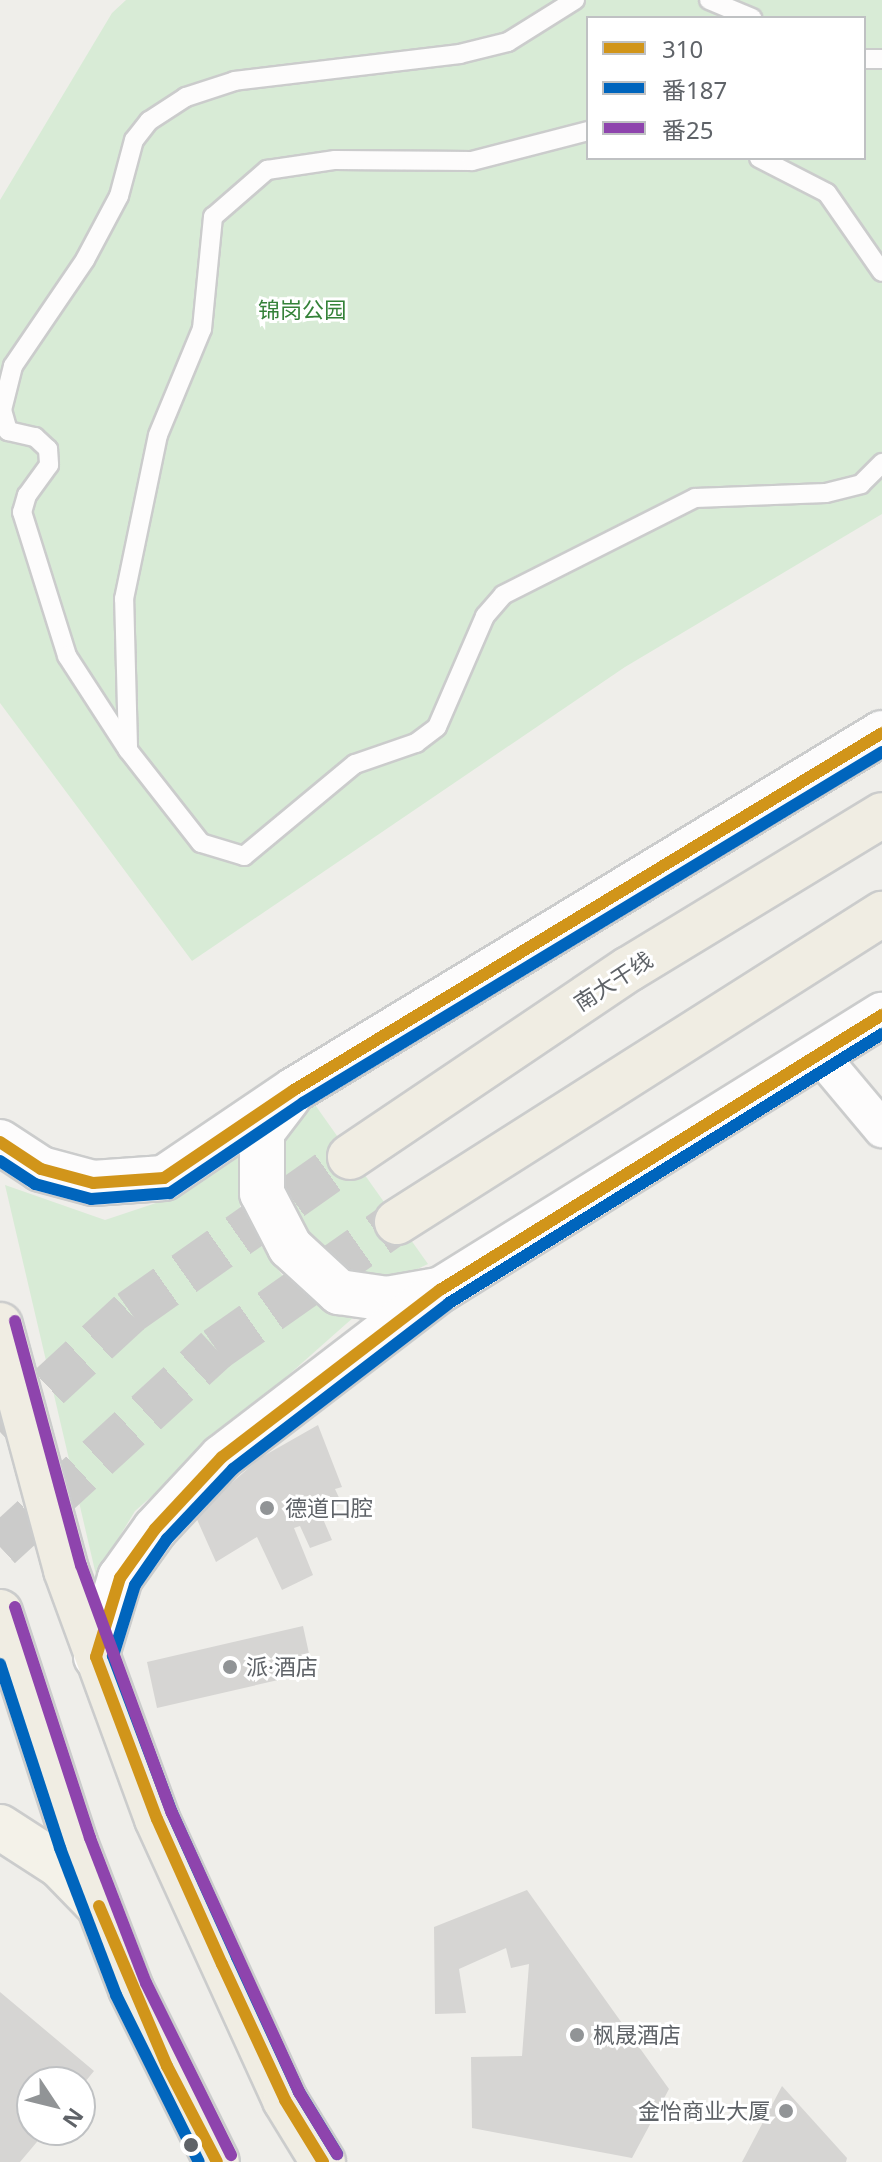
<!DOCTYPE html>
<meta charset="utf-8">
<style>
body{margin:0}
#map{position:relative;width:882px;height:2162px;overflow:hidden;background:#efeeea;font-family:"Noto Sans","Noto Sans SC",sans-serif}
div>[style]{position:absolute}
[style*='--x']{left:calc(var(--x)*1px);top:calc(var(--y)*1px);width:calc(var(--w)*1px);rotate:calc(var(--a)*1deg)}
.green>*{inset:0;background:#d8ebd6}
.building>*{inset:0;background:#d6d5d3}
.highway-tunnel>*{height:44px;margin-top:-22px;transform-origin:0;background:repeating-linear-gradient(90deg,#cbcbca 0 44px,transparent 0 66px)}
.roads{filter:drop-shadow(2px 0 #cbcccc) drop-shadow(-2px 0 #cbcccc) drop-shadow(0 2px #cbcccc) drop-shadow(0 -2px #cbcccc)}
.lane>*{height:18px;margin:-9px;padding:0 9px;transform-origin:9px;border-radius:9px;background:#fdfcfc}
.street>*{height:36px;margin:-18px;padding:0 18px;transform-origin:18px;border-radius:18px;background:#fdfcfc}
.secondary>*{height:44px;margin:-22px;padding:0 22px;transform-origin:22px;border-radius:22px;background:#fdfcfc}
.primary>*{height:44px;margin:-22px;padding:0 22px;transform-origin:22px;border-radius:22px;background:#f4f2e9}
.highway>*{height:44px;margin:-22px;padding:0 22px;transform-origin:22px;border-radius:22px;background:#f0ede3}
.bus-1>*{height:12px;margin:-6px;padding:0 6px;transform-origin:6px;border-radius:6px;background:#d1951a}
.bus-2>*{height:12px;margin:-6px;padding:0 6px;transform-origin:6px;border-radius:6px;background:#0065bd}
.bus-3>*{height:12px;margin:-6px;padding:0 6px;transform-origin:6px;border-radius:6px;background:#8e44ad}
.dots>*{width:22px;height:22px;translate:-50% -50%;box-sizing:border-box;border:4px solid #fff;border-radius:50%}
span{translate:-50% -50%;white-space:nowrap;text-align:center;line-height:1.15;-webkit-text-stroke:6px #fff;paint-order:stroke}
.park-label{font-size:22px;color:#348238}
.street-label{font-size:22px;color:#5f6368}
.poi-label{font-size:22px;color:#5f6368}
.left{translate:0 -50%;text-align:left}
.right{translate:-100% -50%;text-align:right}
.legend{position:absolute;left:586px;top:16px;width:280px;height:144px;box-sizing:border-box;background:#fff;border:2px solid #bfc1c3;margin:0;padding:10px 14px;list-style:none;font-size:24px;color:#5f6368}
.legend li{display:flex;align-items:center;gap:16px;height:40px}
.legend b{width:40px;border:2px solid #bfc1c3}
.north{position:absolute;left:16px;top:2066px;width:80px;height:80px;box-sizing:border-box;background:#fff;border:2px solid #bfc1c3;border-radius:50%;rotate:125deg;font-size:22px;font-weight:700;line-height:32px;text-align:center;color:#5f6368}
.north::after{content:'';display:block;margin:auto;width:28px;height:36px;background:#919496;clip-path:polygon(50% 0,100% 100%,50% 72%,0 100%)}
</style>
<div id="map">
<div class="green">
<i style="clip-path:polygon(evenodd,126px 0,882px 0,882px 514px,625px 667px,192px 961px,0 703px,0 200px,112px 13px,126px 0,588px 18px,864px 18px,864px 158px,588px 158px,588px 18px)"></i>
<i style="clip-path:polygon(313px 1102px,428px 1264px,388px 1283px,346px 1278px,302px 1233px,281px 1182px,284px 1131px)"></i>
<i style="clip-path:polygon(240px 1146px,240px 1216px,282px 1275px,323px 1308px,355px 1316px,135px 1511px,96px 1575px,5px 1185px,105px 1220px,168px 1199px)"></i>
</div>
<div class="building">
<i style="clip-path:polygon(318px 1425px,342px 1487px,335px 1489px,342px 1504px,320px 1512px,332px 1540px,310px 1548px,300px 1526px,294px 1528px,313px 1575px,282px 1590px,257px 1537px,216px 1562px,195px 1515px,260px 1458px)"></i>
<i style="clip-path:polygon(303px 1626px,313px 1672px,157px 1708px,147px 1662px)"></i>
<i style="clip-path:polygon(527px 1890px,669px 2089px,632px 2158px,472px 2128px,471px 2057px,522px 2056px,529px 1964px,511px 1968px,506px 1948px,459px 1969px,466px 2013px,435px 2014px,434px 1927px)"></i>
<i style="clip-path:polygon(0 1992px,94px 2071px,80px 2088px,80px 2082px,32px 2082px,32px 2130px,47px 2130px,20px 2162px,0 2162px)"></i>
<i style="clip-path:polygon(782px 2086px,847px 2158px,846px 2162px,742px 2162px)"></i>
</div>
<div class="highway-tunnel">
<i style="--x:0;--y:1432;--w:177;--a:-42.7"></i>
<i style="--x:130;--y:1312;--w:269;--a:-35.2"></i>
<i style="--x:0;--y:1547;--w:293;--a:-42.5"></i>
<i style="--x:216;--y:1349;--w:221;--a:-35.1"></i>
</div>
<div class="roads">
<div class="lane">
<i style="--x:575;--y:0;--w:79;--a:147.9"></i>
<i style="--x:508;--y:42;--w:49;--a:166"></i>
<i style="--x:460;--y:54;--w:227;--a:173.2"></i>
<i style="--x:235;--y:81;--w:52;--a:161.9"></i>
<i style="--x:186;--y:97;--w:44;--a:147"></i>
<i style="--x:149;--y:121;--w:24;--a:128"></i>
<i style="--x:134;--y:140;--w:58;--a:105"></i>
<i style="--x:119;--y:196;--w:72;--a:118"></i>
<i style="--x:85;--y:260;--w:128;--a:124.2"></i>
<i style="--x:13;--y:366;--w:45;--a:104"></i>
<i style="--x:2;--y:410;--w:22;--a:74"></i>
<i style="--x:8;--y:431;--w:28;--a:13"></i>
<i style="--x:35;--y:437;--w:18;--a:43"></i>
<i style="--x:48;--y:449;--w:16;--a:86"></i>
<i style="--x:49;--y:465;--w:37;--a:126"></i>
<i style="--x:27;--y:495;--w:18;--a:106"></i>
<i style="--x:22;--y:512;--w:151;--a:72.6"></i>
<i style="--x:67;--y:656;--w:112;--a:57"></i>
<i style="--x:128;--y:750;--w:118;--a:51.9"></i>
<i style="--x:201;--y:843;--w:45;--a:16.8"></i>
<i style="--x:244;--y:856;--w:144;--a:-39.7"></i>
<i style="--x:355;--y:764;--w:65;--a:-19"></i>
<i style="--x:416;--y:743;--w:26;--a:-37"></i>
<i style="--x:437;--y:727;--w:121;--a:-66.6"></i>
<i style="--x:485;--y:616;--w:28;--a:-49"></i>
<i style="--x:503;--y:595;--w:215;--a:-26.8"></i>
<i style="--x:695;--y:498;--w:131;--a:-2.2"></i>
<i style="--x:826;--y:493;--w:36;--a:-14"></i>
<i style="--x:861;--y:484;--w:30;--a:-45"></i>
<i style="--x:709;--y:0;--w:47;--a:22.7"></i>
<i style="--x:864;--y:59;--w:18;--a:0"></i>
<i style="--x:759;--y:158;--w:76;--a:27.2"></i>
<i style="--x:827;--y:193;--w:96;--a:55.2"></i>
<i style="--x:128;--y:747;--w:148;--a:-91.5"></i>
<i style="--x:124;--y:599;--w:167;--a:-78.3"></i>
<i style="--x:158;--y:435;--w:115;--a:-67.5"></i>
<i style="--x:202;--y:329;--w:113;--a:-84.4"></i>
<i style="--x:213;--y:217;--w:72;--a:-41"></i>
<i style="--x:267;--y:170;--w:69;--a:-8.4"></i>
<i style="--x:335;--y:160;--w:137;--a:0.4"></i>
<i style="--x:472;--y:161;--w:120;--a:-14.5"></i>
</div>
<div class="street">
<i style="--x:820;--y:1055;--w:97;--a:50"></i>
</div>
<div class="secondary">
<i style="--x:288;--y:1098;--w:43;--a:127.4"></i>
<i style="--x:262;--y:1132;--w:61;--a:90"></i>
<i style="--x:262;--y:1193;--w:61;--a:62.6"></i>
<i style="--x:290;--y:1247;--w:67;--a:42.6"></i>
<i style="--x:339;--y:1292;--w:49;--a:8.3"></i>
<i style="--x:387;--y:1299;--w:52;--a:-10"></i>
<i style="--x:0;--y:1142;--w:49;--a:33.4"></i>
<i style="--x:41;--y:1169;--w:54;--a:15.1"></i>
<i style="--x:93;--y:1183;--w:71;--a:-4"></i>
<i style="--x:164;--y:1178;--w:157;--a:-34.1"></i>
<i style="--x:294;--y:1090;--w:688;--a:-31.26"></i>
<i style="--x:96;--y:1657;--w:83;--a:-73.1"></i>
<i style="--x:120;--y:1578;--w:60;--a:-54.5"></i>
<i style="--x:155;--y:1529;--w:98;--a:-47.1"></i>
<i style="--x:222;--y:1457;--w:275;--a:-37.5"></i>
<i style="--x:440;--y:1290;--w:521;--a:-31.89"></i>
</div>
<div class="primary">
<i style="--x:0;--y:1827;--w:70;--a:32.8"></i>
<i style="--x:59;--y:1865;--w:57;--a:45.7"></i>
</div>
<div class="highway">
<i style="--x:350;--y:1157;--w:336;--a:-34"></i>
<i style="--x:629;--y:969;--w:296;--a:-31.3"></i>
<i style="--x:397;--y:1222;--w:575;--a:-32.42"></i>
<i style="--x:0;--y:1325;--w:254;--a:74.9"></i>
<i style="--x:66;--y:1570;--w:265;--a:69.9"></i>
<i style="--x:157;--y:1819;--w:309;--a:65.5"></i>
<i style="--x:285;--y:2100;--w:73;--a:58.5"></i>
<i style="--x:0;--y:1612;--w:243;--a:72"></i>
<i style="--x:75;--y:1843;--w:156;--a:69"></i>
<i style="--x:131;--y:1989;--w:193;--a:63.6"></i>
</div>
</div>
<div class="bus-1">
<i style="--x:0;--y:1142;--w:49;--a:33.4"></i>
<i style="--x:41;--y:1169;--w:54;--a:15.1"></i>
<i style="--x:93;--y:1183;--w:71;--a:-4"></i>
<i style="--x:164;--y:1178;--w:157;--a:-34.1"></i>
<i style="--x:294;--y:1090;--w:688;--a:-31.26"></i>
<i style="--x:96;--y:1657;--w:83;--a:-73.1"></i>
<i style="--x:120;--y:1578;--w:60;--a:-54.5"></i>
<i style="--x:155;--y:1529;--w:98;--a:-47.1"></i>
<i style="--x:222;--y:1457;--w:275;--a:-37.5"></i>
<i style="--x:440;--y:1290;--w:521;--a:-31.89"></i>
<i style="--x:96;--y:1657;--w:173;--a:69.4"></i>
<i style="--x:157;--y:1819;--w:159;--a:65.9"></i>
<i style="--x:222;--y:1964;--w:150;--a:65.1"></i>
<i style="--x:285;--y:2100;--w:73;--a:58.5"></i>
<i style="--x:99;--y:1906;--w:174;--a:67"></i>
<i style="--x:167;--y:2066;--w:108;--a:62.5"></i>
</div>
<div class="bus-2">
<i style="--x:0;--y:1161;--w:42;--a:33.3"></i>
<i style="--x:35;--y:1184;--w:58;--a:15"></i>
<i style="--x:91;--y:1199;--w:79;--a:-4.3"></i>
<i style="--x:170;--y:1193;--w:161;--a:-34.1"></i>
<i style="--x:303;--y:1103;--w:677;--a:-31.22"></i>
<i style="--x:0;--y:1664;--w:194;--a:71.9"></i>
<i style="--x:60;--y:1848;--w:157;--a:69.1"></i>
<i style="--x:116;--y:1995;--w:186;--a:63.6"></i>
<i style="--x:337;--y:2154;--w:73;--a:-121.5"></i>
<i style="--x:299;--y:2092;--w:149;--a:-114.7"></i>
<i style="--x:237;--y:1957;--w:158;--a:-114.3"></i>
<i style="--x:172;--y:1813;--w:168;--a:-110.6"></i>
<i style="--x:113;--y:1656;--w:74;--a:-72.8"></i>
<i style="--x:135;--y:1585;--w:56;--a:-55.2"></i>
<i style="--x:167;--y:1539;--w:96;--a:-46.7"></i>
<i style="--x:233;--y:1469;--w:272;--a:-37.5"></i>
<i style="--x:449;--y:1303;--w:510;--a:-31.85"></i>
</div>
<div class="bus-3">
<i style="--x:15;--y:1321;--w:253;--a:74.9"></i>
<i style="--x:81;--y:1565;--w:264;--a:69.9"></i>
<i style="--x:172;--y:1813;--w:307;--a:65.5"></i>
<i style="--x:299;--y:2092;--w:73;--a:58.5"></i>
<i style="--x:15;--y:1607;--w:243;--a:72"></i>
<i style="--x:90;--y:1838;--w:155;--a:68.9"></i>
<i style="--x:146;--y:1983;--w:192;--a:63.7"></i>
</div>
<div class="dots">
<i style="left:267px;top:1508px;background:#919496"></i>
<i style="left:230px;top:1667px;background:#919496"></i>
<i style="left:577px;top:2035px;background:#919496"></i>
<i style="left:786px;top:2111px;background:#919496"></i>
<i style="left:191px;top:2145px;background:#5f6368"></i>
</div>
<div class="park-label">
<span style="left:302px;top:310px">锦岗公园</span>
</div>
<div class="street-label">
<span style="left:613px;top:981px;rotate:-33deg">南大干线</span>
</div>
<div class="poi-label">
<span class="left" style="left:285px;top:1508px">德道口腔</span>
<span class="left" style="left:246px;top:1667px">派·酒店</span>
<span class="left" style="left:593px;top:2035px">枫晟酒店</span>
<span class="right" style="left:770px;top:2111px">金怡商业大厦</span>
</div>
<ul class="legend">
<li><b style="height:10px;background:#d1951a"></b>310</li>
<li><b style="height:10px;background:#0065bd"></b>番187</li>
<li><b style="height:10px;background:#8e44ad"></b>番25</li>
</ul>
<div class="north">N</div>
</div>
